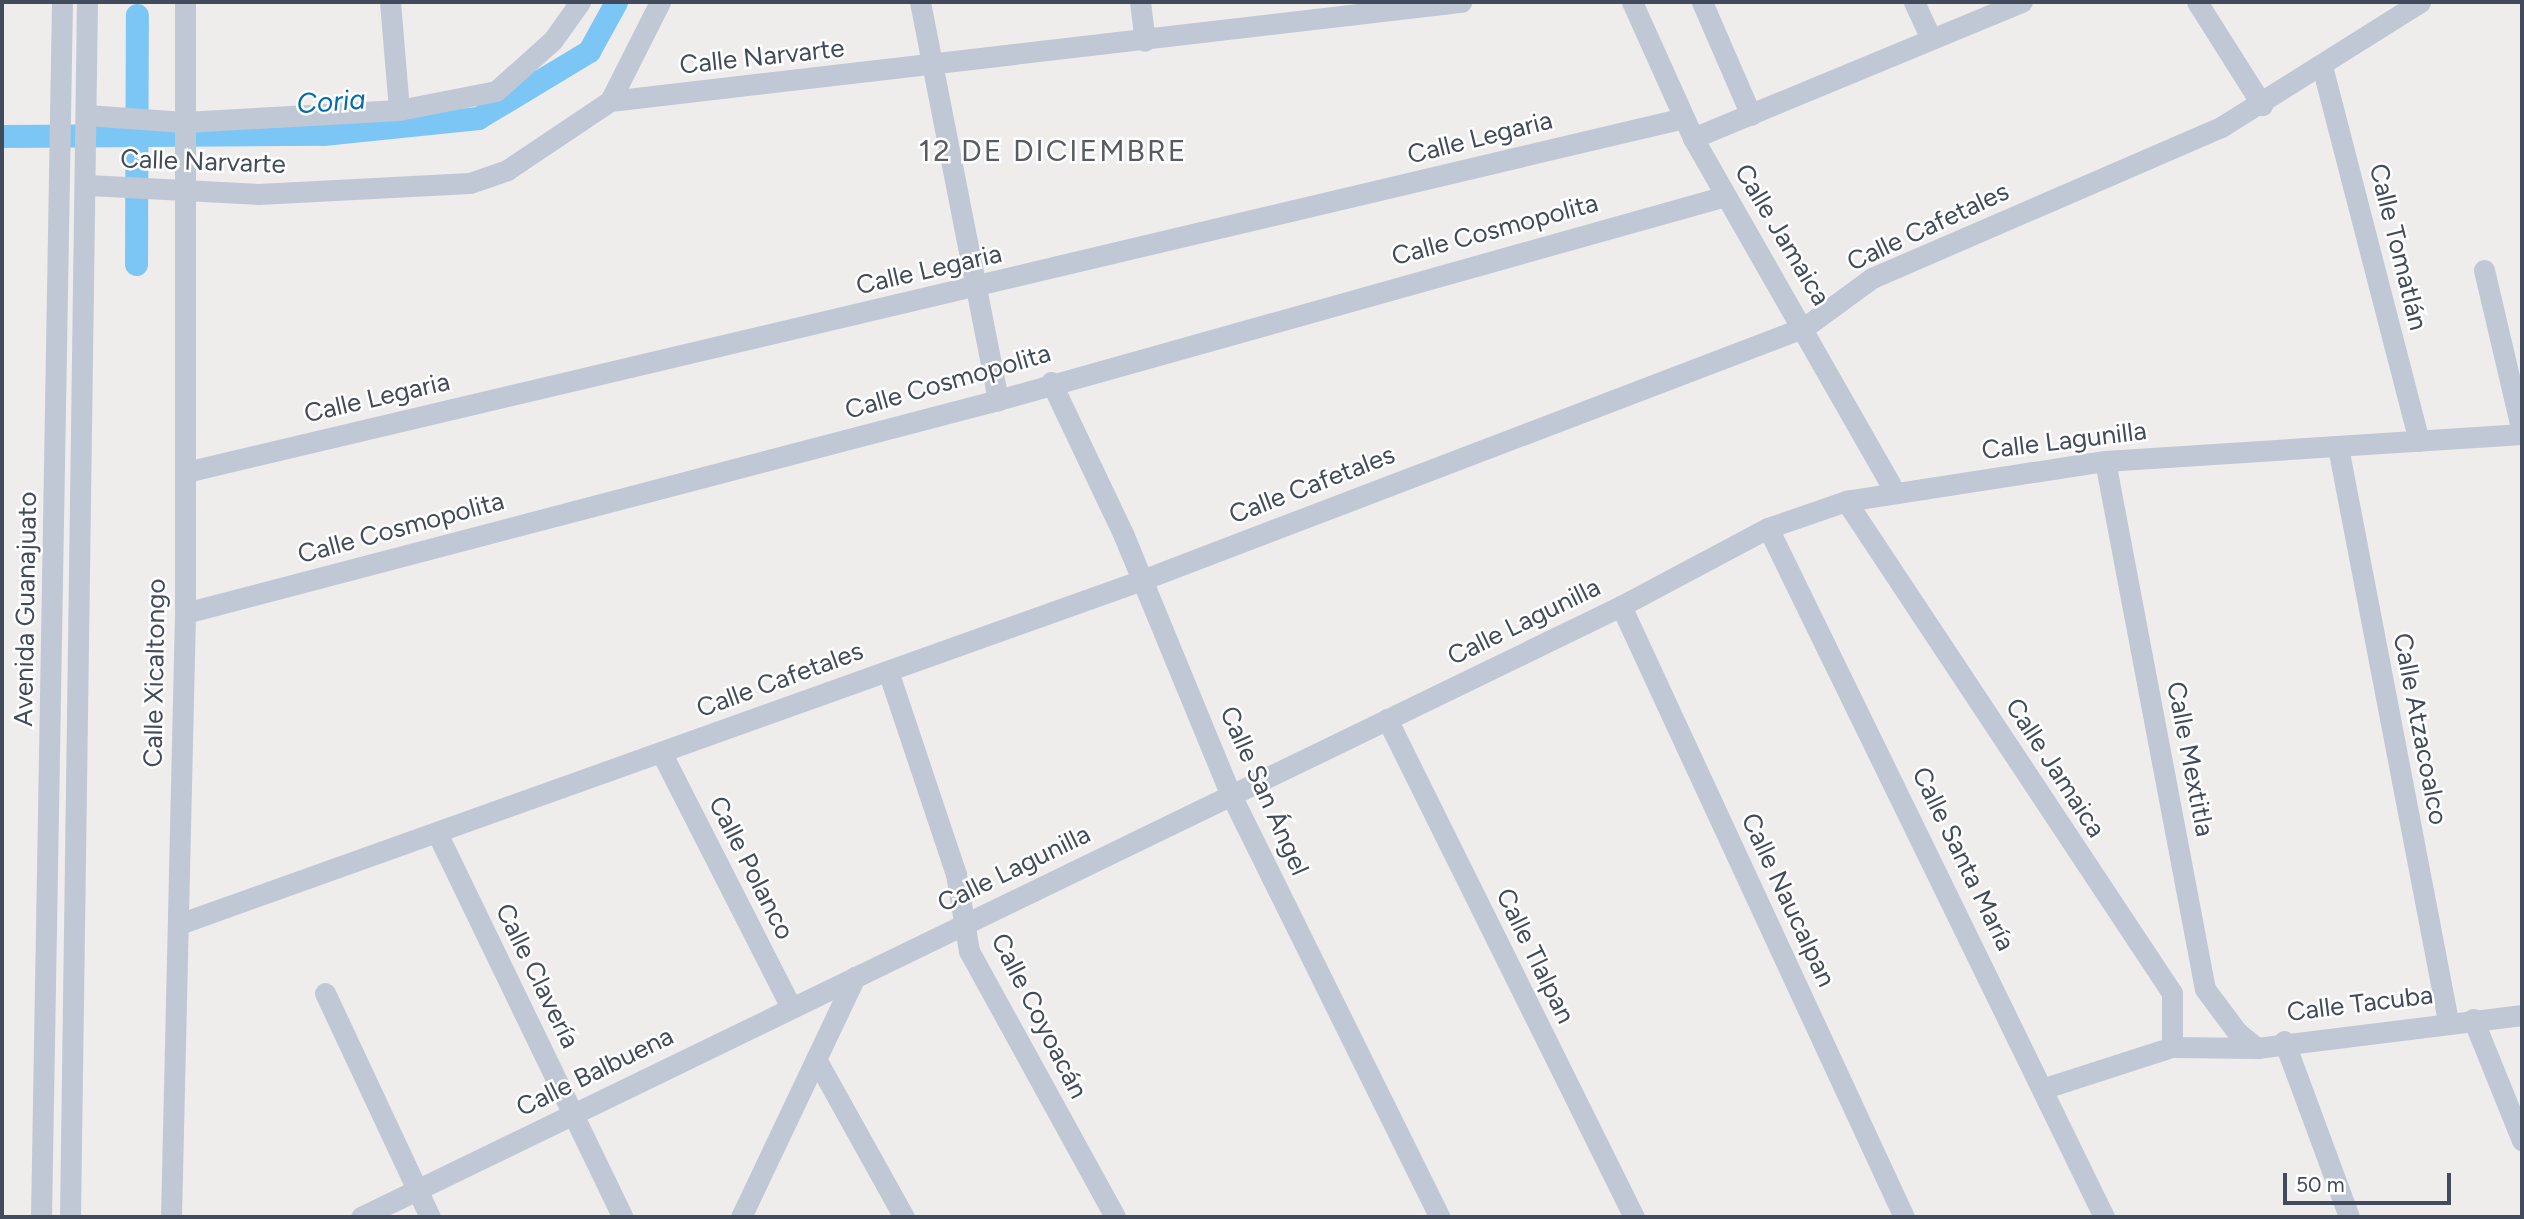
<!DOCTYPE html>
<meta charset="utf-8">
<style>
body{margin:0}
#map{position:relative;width:2524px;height:1219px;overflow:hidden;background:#efecec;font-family:Figtree,sans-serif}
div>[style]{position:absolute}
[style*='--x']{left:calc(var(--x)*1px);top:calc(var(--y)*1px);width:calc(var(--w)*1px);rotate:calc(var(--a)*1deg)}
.canal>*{height:23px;margin:-11.5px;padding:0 11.5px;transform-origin:11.5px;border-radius:11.5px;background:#7cc6f5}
.minor>*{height:21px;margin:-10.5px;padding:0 10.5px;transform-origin:10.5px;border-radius:10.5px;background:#c0c8d6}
span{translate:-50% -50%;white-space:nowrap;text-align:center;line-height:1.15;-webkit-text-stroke:5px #fff;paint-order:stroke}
.street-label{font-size:26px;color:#424b5b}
.water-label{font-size:28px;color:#006cb1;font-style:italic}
.quarter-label{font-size:30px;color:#585b62;letter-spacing:2px}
.frame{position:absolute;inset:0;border:4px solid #424b5b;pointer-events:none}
.scale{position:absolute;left:2283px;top:1173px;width:168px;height:32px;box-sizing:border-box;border:4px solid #424b5b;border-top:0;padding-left:9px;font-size:21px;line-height:24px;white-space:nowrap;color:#424b5b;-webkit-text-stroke:5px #fff;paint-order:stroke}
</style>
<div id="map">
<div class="canal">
<i style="--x:2;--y:136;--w:321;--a:-0.4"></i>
<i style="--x:323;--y:134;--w:156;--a:-5.9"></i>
<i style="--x:478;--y:118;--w:130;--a:-31.1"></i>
<i style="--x:589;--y:51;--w:56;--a:-61.1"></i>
<i style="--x:136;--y:264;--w:249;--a:-89.8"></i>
</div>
<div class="minor">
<i style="--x:390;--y:2;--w:108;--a:85.2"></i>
<i style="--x:920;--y:2;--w:406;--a:78.9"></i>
<i style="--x:1140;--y:2;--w:39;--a:83"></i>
<i style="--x:1632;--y:2;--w:149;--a:65.8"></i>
<i style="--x:1693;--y:138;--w:408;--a:60.3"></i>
<i style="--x:1702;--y:2;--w:123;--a:66.6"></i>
<i style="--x:1914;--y:2;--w:40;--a:65"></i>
<i style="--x:2197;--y:2;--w:122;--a:57.7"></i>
<i style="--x:2322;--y:66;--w:387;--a:75.5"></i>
<i style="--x:610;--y:101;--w:111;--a:-63.2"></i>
<i style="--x:87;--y:115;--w:97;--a:4.1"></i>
<i style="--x:184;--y:122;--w:215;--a:-3.2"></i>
<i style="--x:399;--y:110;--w:99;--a:-11.1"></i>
<i style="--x:496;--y:91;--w:76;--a:-41.8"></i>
<i style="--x:553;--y:40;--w:47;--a:-54.6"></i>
<i style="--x:1693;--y:138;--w:356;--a:-22.5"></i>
<i style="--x:88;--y:185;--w:170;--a:3"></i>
<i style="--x:258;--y:194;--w:212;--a:-3"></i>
<i style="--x:470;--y:183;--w:39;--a:-19"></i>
<i style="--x:507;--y:170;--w:124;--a:-33.8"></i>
<i style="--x:610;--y:101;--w:857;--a:-6.64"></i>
<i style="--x:2484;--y:270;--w:166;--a:76.8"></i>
<i style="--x:1051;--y:382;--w:170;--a:64.6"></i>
<i style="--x:1124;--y:536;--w:280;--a:67.6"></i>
<i style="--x:1231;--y:795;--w:471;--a:63.7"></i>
<i style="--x:2338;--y:447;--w:584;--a:79.15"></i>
<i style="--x:2105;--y:461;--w:537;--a:79.28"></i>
<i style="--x:2205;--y:989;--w:54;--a:53.3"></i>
<i style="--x:2237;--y:1032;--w:26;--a:39"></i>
<i style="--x:186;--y:472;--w:1538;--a:-13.3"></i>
<i style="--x:1846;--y:501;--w:590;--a:56.47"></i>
<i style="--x:2172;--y:993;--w:54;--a:90"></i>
<i style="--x:2172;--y:1047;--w:85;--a:0.7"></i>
<i style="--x:2257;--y:1048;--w:267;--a:-7.1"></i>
<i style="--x:1768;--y:528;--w:767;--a:64"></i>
<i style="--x:1621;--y:606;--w:673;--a:65.15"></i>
<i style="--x:185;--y:613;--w:840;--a:-14.68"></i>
<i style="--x:998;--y:400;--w:755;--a:-15.67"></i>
<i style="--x:888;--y:671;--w:214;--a:71.5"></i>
<i style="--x:956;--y:874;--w:78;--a:80.4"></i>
<i style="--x:969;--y:951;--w:303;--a:61.2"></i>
<i style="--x:1387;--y:719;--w:556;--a:63.62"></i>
<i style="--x:662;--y:754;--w:284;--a:63"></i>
<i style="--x:438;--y:835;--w:424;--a:64.2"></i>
<i style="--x:179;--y:924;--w:1023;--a:-19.66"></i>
<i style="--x:1142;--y:580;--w:710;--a:-20.89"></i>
<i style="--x:1805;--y:327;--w:83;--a:-36.2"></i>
<i style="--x:1872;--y:278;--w:380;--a:-23.4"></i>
<i style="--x:2221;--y:127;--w:235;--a:-32.1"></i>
<i style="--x:325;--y:993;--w:247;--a:64.9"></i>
<i style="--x:2473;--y:1019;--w:131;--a:68"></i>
<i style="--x:2284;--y:1041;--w:188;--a:69.7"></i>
<i style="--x:816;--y:1059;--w:181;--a:60.9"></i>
<i style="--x:2045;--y:1088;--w:133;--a:-17.9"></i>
<i style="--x:41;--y:1217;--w:1215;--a:-89.01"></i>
<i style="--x:70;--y:1217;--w:1215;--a:-89.2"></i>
<i style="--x:171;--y:1217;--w:604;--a:-88.67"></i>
<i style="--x:185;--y:613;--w:611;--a:-90"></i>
<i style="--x:361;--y:1217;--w:1400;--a:-25.87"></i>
<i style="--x:1621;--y:606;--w:166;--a:-28"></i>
<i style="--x:1768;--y:528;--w:83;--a:-19.1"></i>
<i style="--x:1846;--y:501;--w:262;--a:-8.8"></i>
<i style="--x:2105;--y:461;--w:418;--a:-3.7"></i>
<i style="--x:741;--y:1217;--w:266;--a:-64.6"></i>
</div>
<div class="street-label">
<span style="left:762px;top:57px;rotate:-6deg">Calle Narvarte</span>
<span style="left:1480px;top:138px;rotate:-14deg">Calle Legaria</span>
<span style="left:203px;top:162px;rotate:2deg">Calle Narvarte</span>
<span style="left:1928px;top:227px;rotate:-25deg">Calle Cafetales</span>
<span style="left:1495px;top:230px;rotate:-15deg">Calle Cosmopolita</span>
<span style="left:1782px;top:235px;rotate:59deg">Calle Jamaica</span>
<span style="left:2398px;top:247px;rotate:76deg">Calle Tomatlán</span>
<span style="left:929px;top:270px;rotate:-13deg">Calle Legaria</span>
<span style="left:948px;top:382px;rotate:-16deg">Calle Cosmopolita</span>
<span style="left:377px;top:398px;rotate:-13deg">Calle Legaria</span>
<span style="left:2064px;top:441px;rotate:-7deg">Calle Lagunilla</span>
<span style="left:1312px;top:485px;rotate:-21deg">Calle Cafetales</span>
<span style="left:401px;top:528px;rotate:-15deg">Calle Cosmopolita</span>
<span style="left:26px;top:609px;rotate:-89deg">Avenida Guanajuato</span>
<span style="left:1524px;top:622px;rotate:-26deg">Calle Lagunilla</span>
<span style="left:155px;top:673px;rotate:-89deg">Calle Xicaltongo</span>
<span style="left:780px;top:680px;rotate:-20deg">Calle Cafetales</span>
<span style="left:2420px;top:729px;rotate:79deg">Calle Atzacoalco</span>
<span style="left:2190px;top:759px;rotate:79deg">Calle Mextitla</span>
<span style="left:2055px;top:768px;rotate:57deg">Calle Jamaica</span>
<span style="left:1264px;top:791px;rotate:66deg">Calle San Ángel</span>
<span style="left:1963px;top:859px;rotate:64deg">Calle Santa María</span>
<span style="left:751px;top:868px;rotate:63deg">Calle Polanco</span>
<span style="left:1014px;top:869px;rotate:-26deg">Calle Lagunilla</span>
<span style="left:1788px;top:900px;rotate:65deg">Calle Naucalpan</span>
<span style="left:1535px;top:956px;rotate:64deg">Calle Tlalpan</span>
<span style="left:537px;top:976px;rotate:64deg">Calle Clavería</span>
<span style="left:2360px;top:1004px;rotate:-7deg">Calle Tacuba</span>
<span style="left:1039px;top:1016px;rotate:63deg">Calle Coyoacán</span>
<span style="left:595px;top:1072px;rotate:-26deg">Calle Balbuena</span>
</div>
<div class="water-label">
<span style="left:331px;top:101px;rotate:-4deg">Coria</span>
</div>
<div class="quarter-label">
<span style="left:1053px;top:151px">12 DE DICIEMBRE</span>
</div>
<div class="frame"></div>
<div class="scale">50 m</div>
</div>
